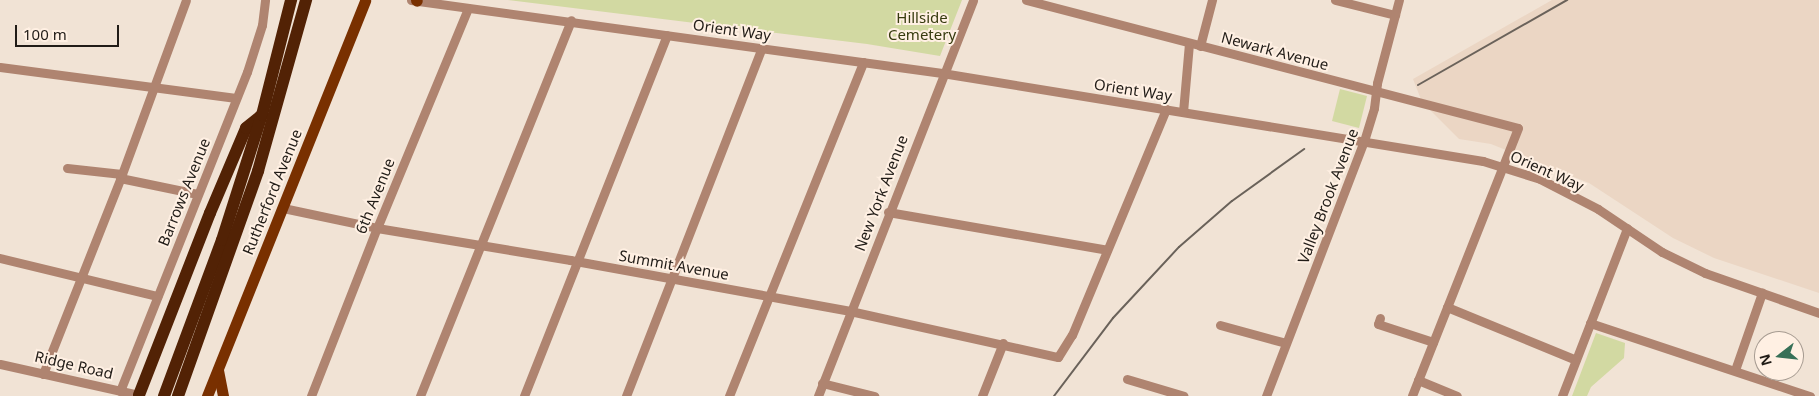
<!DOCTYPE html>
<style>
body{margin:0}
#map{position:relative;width:1819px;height:396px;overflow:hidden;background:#f1e3d5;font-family:"Noto Sans",sans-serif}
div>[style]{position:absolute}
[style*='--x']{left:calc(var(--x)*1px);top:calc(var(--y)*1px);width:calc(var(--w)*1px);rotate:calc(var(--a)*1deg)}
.built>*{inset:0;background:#ebd6c4}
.green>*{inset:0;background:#d2d9a2}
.minor>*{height:9px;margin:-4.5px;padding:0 4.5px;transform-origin:4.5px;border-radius:4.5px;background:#af8470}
.major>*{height:11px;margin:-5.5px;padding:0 5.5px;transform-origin:5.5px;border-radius:5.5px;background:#793000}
.highway>*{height:12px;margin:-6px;padding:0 6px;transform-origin:6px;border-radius:6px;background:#522205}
.rail>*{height:2px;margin:-1px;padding:0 1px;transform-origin:1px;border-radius:1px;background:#6a625a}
span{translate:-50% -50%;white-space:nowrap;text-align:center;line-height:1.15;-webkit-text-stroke:4px #fff0e3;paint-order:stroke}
.park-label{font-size:15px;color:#373b0f}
.street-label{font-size:15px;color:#211c17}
.north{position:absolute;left:1754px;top:331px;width:50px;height:50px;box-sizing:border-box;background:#fff0e3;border:1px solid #a69b91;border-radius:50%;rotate:254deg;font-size:14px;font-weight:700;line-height:20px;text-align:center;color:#211c17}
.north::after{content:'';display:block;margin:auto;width:18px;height:22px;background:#377057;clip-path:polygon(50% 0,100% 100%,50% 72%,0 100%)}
.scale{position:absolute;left:15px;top:25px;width:104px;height:22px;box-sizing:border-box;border:2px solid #211c17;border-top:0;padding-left:6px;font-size:15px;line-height:18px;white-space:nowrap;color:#211c17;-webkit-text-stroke:4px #fff0e3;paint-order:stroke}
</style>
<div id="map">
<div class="built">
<i style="clip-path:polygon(1552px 0,1819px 0,1819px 293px,1714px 258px,1673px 238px,1589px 183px,1491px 144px,1459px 139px,1422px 102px,1413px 79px)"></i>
</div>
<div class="green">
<i style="clip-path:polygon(508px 0,962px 0,940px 56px,867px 44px)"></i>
<i style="clip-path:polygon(1340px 89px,1367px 96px,1359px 128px,1332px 121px)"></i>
<i style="clip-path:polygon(1596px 333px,1625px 343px,1624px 358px,1591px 387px,1587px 396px,1572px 396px)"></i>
</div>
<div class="minor">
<i style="--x:411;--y:0;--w:536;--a:7.83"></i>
<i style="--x:942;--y:73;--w:548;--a:9.24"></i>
<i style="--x:1483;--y:161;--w:60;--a:17.5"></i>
<i style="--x:1540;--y:179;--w:65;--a:27.3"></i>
<i style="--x:1598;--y:209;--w:77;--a:33.9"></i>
<i style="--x:1662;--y:252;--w:48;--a:26"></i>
<i style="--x:1705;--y:273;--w:121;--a:19.3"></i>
<i style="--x:1026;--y:0;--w:508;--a:14.58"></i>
<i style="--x:1518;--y:128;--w:288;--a:111.6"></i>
<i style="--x:1335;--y:0;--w:62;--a:14"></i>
<i style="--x:1200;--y:46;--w:48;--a:-75.4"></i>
<i style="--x:0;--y:67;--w:238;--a:7.5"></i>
<i style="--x:1183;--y:112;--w:69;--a:-85"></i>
<i style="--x:67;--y:168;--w:55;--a:6.2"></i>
<i style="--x:120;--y:178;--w:79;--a:11.7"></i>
<i style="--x:283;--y:208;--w:96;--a:12"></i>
<i style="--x:377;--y:228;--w:196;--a:9.4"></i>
<i style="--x:570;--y:260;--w:285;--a:10.3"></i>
<i style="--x:850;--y:311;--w:213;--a:12.5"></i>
<i style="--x:1058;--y:357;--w:26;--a:-58"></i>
<i style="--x:1072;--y:335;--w:245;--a:-67.4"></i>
<i style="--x:888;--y:212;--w:222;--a:9.8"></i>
<i style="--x:0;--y:258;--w:162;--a:13.6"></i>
<i style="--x:1447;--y:307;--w:139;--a:22.3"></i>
<i style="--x:1380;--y:318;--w:6;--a:108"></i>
<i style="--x:1378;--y:324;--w:58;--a:18.1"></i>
<i style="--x:1590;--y:323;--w:232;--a:18.4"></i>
<i style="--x:1220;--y:325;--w:68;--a:15.3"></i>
<i style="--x:0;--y:364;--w:142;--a:12.6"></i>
<i style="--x:1735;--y:370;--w:82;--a:-70.7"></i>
<i style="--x:43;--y:374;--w:215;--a:-68.4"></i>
<i style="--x:122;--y:174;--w:185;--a:-69.8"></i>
<i style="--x:1127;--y:379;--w:59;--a:16.6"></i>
<i style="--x:1418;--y:380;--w:42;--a:22.3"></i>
<i style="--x:822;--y:383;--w:54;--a:14"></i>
<i style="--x:120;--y:391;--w:343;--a:-68.3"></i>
<i style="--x:247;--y:72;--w:49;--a:-72.3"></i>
<i style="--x:262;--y:25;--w:25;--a:-83"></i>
<i style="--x:311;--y:396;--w:180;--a:-68.6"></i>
<i style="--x:377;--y:228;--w:238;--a:-67.5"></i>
<i style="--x:420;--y:396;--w:405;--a:-68.1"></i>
<i style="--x:524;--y:396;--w:388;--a:-68.4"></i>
<i style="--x:626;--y:396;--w:374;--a:-68.7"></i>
<i style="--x:729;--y:396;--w:360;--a:-68.1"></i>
<i style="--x:818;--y:396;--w:425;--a:-68.6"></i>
<i style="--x:982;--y:396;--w:57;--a:-68.4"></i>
<i style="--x:1266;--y:396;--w:273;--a:-69"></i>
<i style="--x:1364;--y:141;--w:34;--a:-73"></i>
<i style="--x:1374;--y:108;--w:25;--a:-83"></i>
<i style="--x:1377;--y:83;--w:86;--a:-75.2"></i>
<i style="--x:1562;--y:396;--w:180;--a:-68.8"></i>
</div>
<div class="major">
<i style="--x:416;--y:0;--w:1;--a:45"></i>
<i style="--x:218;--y:370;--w:26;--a:79"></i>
<i style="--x:207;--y:396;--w:426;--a:-68.2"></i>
</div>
<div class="highway">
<i style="--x:139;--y:395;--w:195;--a:-68.7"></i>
<i style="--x:210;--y:213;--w:92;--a:-67"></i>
<i style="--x:246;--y:128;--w:21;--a:-39"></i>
<i style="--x:164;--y:396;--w:166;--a:-69.6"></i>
<i style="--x:222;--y:240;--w:131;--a:-72.3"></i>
<i style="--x:262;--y:115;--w:119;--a:-75.8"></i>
<i style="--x:178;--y:396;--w:239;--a:-70.4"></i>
<i style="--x:258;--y:171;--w:178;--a:-74.3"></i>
</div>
<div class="rail">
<i style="--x:1418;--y:85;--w:172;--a:-29.7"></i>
<i style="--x:1054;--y:396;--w:98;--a:-52.9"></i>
<i style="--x:1113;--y:318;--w:97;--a:-47.1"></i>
<i style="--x:1179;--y:247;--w:70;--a:-41"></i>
<i style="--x:1232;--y:201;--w:89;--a:-35.8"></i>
</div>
<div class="park-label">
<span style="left:922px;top:26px">Hillside<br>Cemetery</span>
</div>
<div class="street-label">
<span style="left:732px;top:30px;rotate:8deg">Orient Way</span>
<span style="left:1275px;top:51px;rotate:15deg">Newark Avenue</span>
<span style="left:1133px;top:90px;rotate:9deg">Orient Way</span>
<span style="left:1547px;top:171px;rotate:24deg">Orient Way</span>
<span style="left:184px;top:192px;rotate:-68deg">Barrows Avenue</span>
<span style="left:272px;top:192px;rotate:-68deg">Rutherford Avenue</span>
<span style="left:881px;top:193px;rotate:-69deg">New York Avenue</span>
<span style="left:375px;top:196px;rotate:-68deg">6th Avenue</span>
<span style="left:1328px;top:196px;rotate:-69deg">Valley Brook Avenue</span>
<span style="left:674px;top:265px;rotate:10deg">Summit Avenue</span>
<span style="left:74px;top:365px;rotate:13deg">Ridge Road</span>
</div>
<div class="north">N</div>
<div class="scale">100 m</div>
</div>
